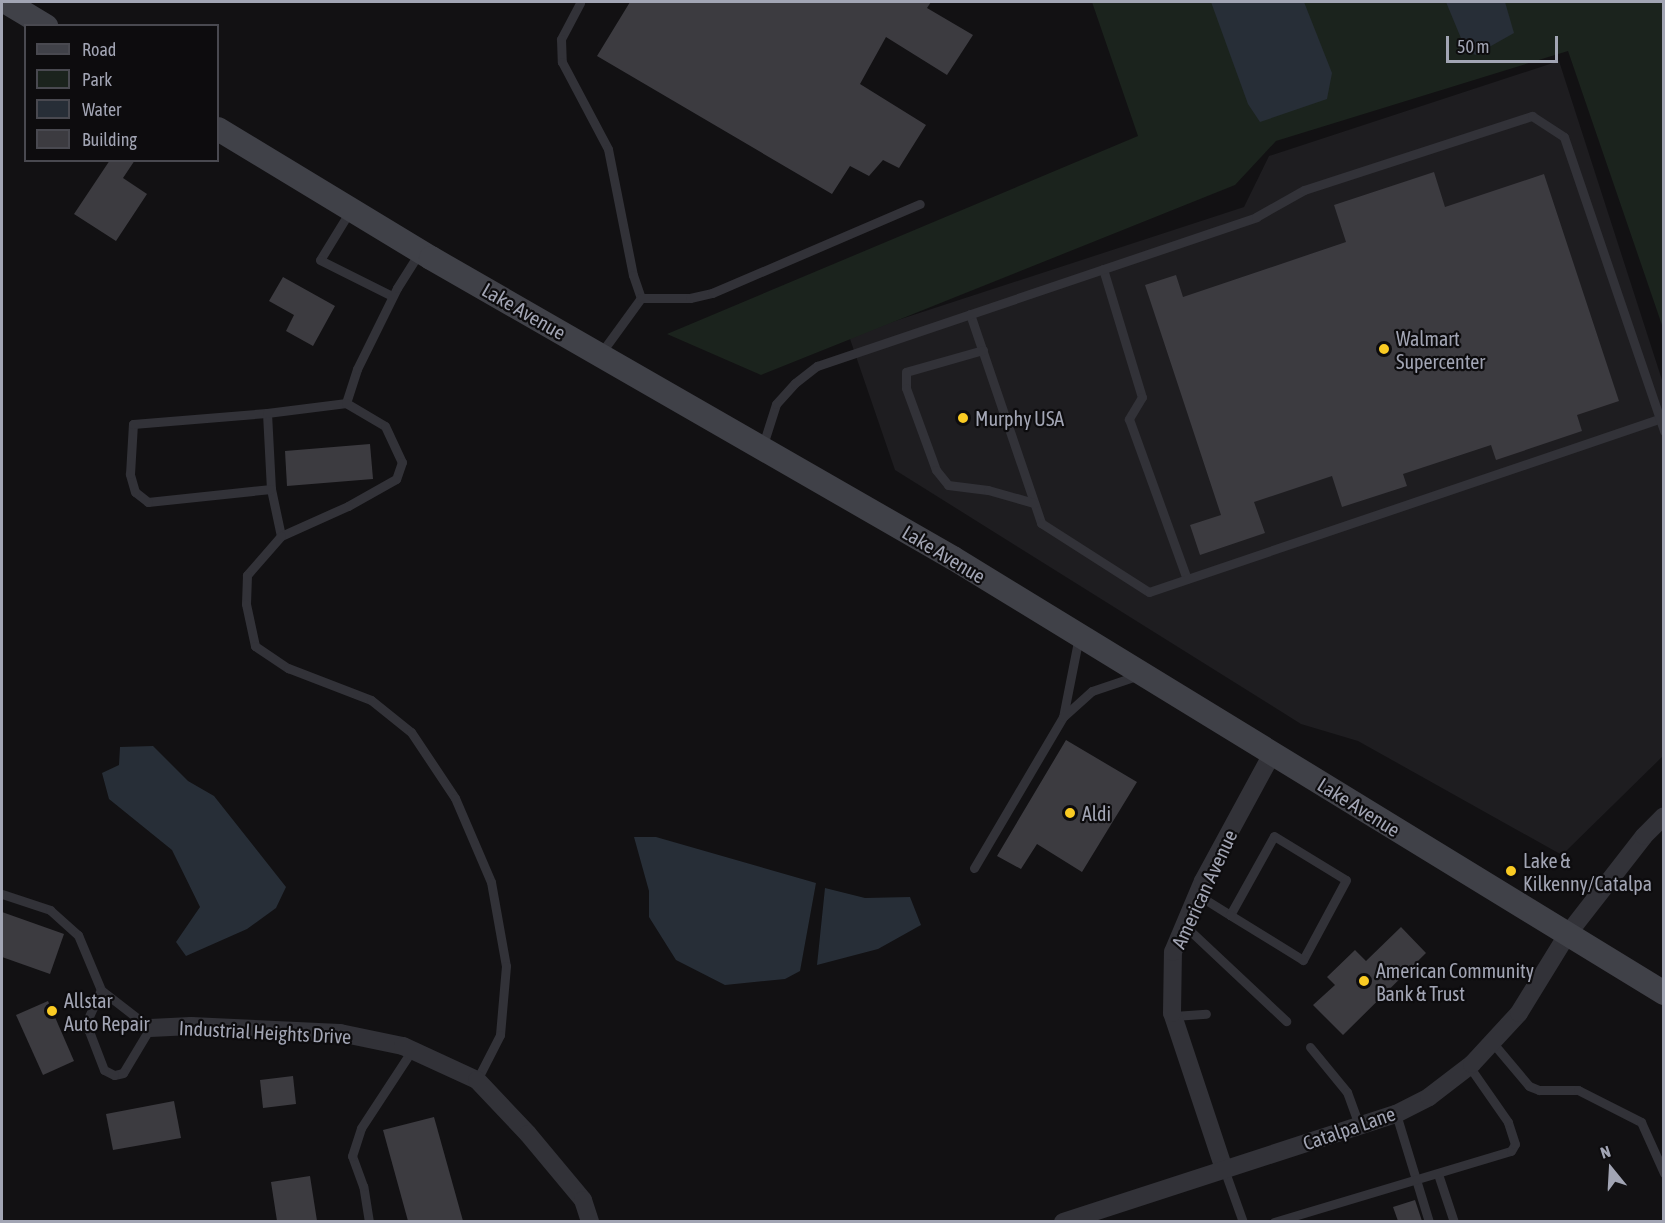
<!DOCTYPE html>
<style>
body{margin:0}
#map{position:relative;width:1665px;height:1223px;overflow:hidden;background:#121113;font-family:"Asap Condensed",sans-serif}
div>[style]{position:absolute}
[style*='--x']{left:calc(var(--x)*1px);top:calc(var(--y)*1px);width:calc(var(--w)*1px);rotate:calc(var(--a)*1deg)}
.built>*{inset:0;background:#1e1d20}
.green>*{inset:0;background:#1b231d}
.water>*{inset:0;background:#272e37}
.building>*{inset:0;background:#3c3b40}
.lane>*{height:9px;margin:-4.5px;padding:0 4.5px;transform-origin:4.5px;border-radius:4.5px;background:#323238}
.street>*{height:18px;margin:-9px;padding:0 9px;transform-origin:9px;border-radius:9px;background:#323238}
.secondary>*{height:24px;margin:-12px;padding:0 12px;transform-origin:12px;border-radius:12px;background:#404148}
.dots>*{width:16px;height:16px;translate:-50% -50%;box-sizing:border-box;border:3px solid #0d0c0e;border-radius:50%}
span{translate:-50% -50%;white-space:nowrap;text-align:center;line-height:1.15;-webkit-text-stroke:4.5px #0d0c0e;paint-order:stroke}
.street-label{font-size:20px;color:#a2a5b4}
.poi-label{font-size:20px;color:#a2a5b4}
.left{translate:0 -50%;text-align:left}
.frame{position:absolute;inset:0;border:3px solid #a2a5b4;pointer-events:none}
.legend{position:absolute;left:24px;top:24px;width:195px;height:138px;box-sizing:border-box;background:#0d0c0e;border:2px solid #494950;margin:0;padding:8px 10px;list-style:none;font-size:18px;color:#a2a5b4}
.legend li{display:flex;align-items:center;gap:12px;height:30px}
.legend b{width:30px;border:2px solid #494950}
.north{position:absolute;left:1581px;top:1139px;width:60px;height:60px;-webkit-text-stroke:4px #0d0c0e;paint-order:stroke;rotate:342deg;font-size:16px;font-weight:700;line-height:24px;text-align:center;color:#a2a5b4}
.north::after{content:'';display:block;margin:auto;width:21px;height:27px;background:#a2a5b4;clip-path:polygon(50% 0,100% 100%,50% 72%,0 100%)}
.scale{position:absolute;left:1446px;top:36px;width:112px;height:27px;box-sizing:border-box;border:3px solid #a2a5b4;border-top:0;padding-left:8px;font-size:18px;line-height:21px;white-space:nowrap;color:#a2a5b4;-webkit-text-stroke:4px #0d0c0e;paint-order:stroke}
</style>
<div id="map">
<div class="built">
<i style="clip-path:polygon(1559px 61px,1663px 383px,1663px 756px,1562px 855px,1358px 741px,1301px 724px,895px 470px,849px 336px,1244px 207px,1269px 156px)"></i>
</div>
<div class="green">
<i style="clip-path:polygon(1092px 2px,1663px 2px,1663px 328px,1568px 51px,1276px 141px,1235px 185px,761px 375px,667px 334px,1138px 136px)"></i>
</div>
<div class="water">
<i style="clip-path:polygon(1211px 2px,1304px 2px,1332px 73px,1327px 99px,1260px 122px,1248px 104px)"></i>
<i style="clip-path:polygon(1446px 2px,1505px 2px,1514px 33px,1475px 55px,1463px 43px)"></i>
<i style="clip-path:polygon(153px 746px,188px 781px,214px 796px,286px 887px,276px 908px,247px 929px,186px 956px,176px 942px,200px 907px,172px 850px,109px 799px,102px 773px,119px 765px,120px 747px)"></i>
<i style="clip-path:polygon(634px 837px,656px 837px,816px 883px,800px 971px,785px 979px,725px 985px,676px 960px,649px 917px,649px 891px)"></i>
<i style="clip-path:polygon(825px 888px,865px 898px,910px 897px,921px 925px,878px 949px,817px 965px)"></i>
</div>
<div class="building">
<i style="clip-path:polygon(630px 2px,931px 2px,927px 8px,973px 35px,947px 75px,886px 37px,860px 84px,926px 125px,899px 168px,883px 160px,869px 176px,850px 166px,832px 194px,597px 56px)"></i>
<i style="clip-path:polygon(110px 160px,135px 160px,123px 178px,147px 194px,116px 241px,74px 214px)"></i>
<i style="clip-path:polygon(1434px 172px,1445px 207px,1544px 174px,1619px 401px,1577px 415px,1582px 431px,1496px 460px,1491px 445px,1403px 474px,1407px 486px,1342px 507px,1332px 476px,1254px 502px,1265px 533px,1200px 555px,1190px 525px,1221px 515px,1145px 285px,1176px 275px,1183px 297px,1346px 242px,1334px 205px)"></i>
<i style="clip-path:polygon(283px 277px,335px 306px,313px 346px,286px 331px,294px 315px,269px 301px)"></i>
<i style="clip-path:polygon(370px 444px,373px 479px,287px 486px,285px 451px)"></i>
<i style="clip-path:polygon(1066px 740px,1137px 782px,1082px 872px,1037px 844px,1021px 869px,997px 856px)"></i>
<i style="clip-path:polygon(2px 912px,64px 934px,50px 974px,2px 957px)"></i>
<i style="clip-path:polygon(1401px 927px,1426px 953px,1343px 1035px,1313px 1005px,1335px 985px,1327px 977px,1355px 950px,1366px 961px)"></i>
<i style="clip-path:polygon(48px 1001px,74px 1061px,43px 1075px,16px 1015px)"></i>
<i style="clip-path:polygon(293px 1076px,296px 1104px,263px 1108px,260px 1080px)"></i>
<i style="clip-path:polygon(174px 1101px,181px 1138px,113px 1150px,106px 1114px)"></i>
<i style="clip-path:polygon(434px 1117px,463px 1221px,408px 1221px,383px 1130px)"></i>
<i style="clip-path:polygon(310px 1176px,317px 1221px,277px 1221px,271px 1182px)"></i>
<i style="clip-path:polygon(1415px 1200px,1422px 1221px,1398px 1221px,1393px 1207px)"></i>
</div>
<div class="lane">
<i style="--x:580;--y:3;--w:41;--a:117.8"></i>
<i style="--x:561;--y:39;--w:23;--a:88"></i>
<i style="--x:562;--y:62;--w:98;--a:62.1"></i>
<i style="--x:608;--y:149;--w:128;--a:78.8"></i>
<i style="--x:633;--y:275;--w:24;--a:71"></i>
<i style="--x:641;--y:298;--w:68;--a:126"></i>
<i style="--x:350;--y:211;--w:57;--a:121.5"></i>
<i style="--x:320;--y:260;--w:80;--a:26.6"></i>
<i style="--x:1103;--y:269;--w:134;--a:73.1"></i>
<i style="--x:1142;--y:397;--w:26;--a:121"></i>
<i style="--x:1129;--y:419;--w:170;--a:70.1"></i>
<i style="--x:641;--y:298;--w:49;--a:0"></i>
<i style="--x:690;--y:298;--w:23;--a:-13"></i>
<i style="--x:712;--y:293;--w:226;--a:-23.2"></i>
<i style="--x:970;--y:314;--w:221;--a:71.2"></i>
<i style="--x:1041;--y:523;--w:128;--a:32.6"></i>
<i style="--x:1149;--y:592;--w:539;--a:-18.74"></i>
<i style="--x:983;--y:350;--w:80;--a:164.1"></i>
<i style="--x:906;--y:372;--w:16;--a:90"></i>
<i style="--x:906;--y:388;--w:87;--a:69.9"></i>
<i style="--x:936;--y:470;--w:19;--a:51"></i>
<i style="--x:948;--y:485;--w:40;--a:7.1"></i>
<i style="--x:988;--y:490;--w:48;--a:15.8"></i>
<i style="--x:346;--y:403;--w:36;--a:-72"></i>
<i style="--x:357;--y:369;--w:90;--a:-63.7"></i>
<i style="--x:397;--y:288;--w:41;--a:-57.8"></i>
<i style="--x:267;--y:413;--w:76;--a:87"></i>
<i style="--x:271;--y:489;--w:48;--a:78"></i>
<i style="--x:762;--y:448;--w:46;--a:-72.3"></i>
<i style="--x:776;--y:404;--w:28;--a:-48"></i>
<i style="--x:795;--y:383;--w:28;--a:-38"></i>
<i style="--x:817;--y:366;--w:464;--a:-18.7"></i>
<i style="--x:1256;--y:217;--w:55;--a:-29.4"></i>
<i style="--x:1304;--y:190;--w:240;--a:-18"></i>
<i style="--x:1532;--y:116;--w:38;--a:33"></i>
<i style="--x:1564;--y:137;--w:311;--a:71.2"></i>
<i style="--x:271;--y:489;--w:124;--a:174"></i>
<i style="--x:148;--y:502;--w:16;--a:-142"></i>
<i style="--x:135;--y:492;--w:19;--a:-106"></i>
<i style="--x:130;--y:474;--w:50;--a:-86.6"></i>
<i style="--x:133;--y:424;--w:134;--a:-4.7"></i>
<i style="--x:267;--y:413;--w:80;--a:-7.2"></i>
<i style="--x:346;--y:403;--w:45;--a:30.5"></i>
<i style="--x:385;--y:426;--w:40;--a:65"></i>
<i style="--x:402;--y:462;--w:18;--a:109"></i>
<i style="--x:396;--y:479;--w:55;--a:150.6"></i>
<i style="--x:348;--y:506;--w:73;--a:155.9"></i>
<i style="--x:281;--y:536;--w:52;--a:131.1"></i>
<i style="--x:247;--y:575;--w:29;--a:92"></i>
<i style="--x:246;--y:604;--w:43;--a:77.9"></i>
<i style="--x:255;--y:646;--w:40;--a:34"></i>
<i style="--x:288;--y:668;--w:89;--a:21.1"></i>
<i style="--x:371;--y:700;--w:51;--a:38.7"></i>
<i style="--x:411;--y:732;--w:79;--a:56.3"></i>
<i style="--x:455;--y:798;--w:91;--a:66.8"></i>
<i style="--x:491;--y:882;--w:85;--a:79.9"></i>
<i style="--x:506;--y:966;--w:69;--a:95"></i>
<i style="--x:500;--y:1035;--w:51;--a:117.1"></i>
<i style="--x:1063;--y:717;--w:83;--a:-78.8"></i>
<i style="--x:974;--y:868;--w:175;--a:-59.5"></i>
<i style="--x:1063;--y:717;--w:39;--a:-42"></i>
<i style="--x:1092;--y:691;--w:50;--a:-18.8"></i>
<i style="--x:2;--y:894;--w:51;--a:18.4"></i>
<i style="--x:50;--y:910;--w:38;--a:42"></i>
<i style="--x:78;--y:935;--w:60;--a:67.3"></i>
<i style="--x:101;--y:990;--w:62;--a:37.8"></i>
<i style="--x:150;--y:1028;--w:52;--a:121"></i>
<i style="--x:123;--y:1073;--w:9;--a:167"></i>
<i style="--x:114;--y:1075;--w:11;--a:-153"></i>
<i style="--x:104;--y:1070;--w:42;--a:-111"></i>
<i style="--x:89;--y:1031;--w:10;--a:-101"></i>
<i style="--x:87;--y:1021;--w:34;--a:-66"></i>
<i style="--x:1198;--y:895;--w:38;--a:32"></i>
<i style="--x:1230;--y:915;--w:90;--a:-60.9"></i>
<i style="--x:1274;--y:836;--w:84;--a:31.4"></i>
<i style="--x:1346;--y:880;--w:91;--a:118.3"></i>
<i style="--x:1303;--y:960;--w:86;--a:-148.3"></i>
<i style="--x:1185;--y:926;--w:139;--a:43.2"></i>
<i style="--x:1174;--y:1016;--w:32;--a:-4"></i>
<i style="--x:1492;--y:1042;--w:57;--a:49.9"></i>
<i style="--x:1529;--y:1086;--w:11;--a:22"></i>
<i style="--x:1539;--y:1090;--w:39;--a:0"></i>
<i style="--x:1578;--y:1090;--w:71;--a:26.9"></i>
<i style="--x:1641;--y:1122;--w:56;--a:65.7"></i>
<i style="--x:1310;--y:1047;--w:58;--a:50.6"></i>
<i style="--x:1347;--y:1092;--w:35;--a:70"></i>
<i style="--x:1396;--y:1114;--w:113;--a:73"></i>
<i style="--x:1224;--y:1169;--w:56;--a:70.3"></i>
<i style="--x:1438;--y:1174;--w:51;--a:71.6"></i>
<i style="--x:369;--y:1222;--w:36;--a:-99"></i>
<i style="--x:363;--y:1186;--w:32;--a:-110"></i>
<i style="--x:352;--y:1156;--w:29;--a:-72"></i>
<i style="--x:361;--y:1128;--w:93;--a:-56.8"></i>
<i style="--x:1274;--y:1222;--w:247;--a:-16.7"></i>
<i style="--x:1511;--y:1151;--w:8;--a:-60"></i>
<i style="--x:1515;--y:1144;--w:23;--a:-108"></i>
<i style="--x:1508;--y:1122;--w:68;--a:-124.9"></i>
</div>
<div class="street">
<i style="--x:150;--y:1028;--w:41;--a:-2.8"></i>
<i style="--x:191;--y:1026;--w:149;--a:2.7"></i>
<i style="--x:340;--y:1033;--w:64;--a:11.7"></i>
<i style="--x:403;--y:1046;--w:81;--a:24.7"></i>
<i style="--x:477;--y:1080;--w:74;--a:46.6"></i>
<i style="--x:528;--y:1134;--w:86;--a:50.2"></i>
<i style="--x:583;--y:1200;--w:23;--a:72"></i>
<i style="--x:1224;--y:1169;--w:164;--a:-108.4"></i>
<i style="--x:1172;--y:1013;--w:61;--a:-89.1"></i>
<i style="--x:1173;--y:952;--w:77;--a:-67.1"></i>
<i style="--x:1203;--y:881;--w:145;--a:-61.5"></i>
<i style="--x:1063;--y:1222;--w:350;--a:-18"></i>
<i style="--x:1396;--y:1114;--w:37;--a:-27"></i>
<i style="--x:1429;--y:1097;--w:54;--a:-37.5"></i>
<i style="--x:1472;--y:1064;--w:69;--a:-47.3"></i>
<i style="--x:1519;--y:1013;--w:92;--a:-58.4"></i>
<i style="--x:1567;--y:935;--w:125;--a:-52.1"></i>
<i style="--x:1644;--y:836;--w:28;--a:-45"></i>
</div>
<div class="secondary">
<i style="--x:6;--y:2;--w:47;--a:31"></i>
<i style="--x:218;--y:129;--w:249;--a:31.2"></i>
<i style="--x:431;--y:258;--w:602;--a:29.89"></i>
<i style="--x:953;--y:558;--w:834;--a:31.46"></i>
</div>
<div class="dots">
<i style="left:1384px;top:349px;background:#facb23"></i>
<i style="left:963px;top:418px;background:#facb23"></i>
<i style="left:1070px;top:813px;background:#facb23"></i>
<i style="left:1511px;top:871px;background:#facb23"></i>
<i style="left:1364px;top:981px;background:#facb23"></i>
<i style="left:52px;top:1011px;background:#facb23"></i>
</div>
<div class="street-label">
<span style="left:524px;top:311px;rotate:30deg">Lake Avenue</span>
<span style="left:944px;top:554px;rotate:31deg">Lake Avenue</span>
<span style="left:1359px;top:807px;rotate:32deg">Lake Avenue</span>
<span style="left:1204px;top:889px;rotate:-65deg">American Avenue</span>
<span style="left:265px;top:1032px;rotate:3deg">Industrial Heights Drive</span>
<span style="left:1349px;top:1128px;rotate:-19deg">Catalpa Lane</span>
</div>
<div class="poi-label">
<span class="left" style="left:1396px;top:350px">Walmart<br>Supercenter</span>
<span class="left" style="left:975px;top:418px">Murphy USA</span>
<span class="left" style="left:1082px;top:813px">Aldi</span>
<span class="left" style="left:1523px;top:872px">Lake &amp;<br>Kilkenny/Catalpa</span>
<span class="left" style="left:1376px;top:982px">American Community<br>Bank &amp; Trust</span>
<span class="left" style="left:64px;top:1012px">Allstar<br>Auto Repair</span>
</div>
<div class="frame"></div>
<ul class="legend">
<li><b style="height:8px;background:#404148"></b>Road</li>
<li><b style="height:16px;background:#1b231d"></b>Park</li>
<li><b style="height:16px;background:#272e37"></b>Water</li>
<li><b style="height:16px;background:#3c3b40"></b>Building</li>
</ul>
<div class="north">N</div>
<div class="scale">50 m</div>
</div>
